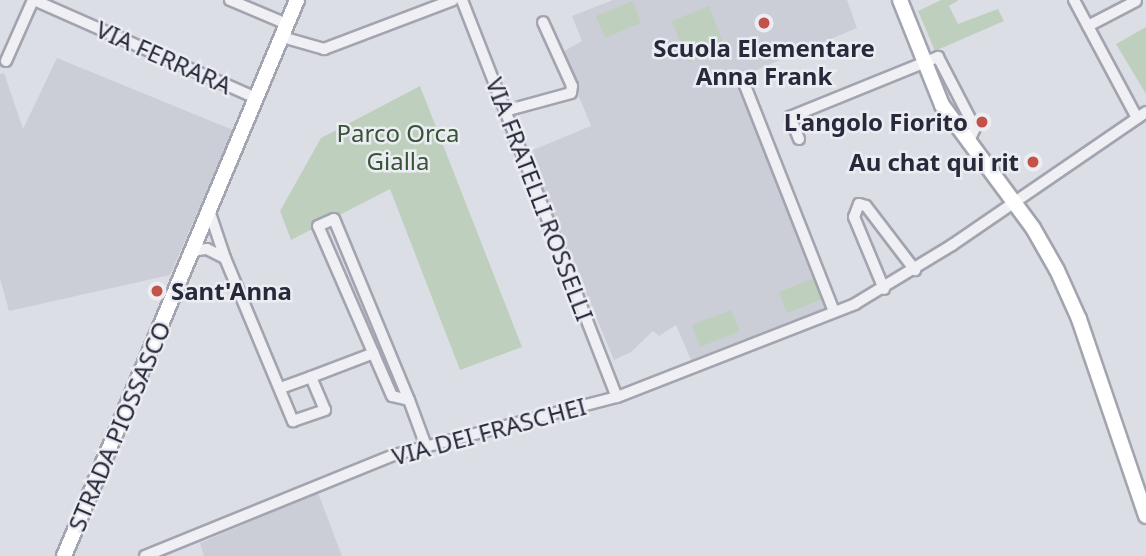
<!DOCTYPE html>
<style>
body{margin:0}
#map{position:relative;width:1146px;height:556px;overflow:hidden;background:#dcdee5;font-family:"Noto Sans",sans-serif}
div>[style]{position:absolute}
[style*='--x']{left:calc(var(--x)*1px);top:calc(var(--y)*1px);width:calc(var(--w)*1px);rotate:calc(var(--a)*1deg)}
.built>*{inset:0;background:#cbcdd7}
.green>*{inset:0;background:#bfcfbe}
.roads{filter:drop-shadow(2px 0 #a2a4af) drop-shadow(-2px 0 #a2a4af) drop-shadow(0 2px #a2a4af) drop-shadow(0 -2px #a2a4af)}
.street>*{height:10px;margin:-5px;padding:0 5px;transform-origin:5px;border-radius:5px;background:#efeff4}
.secondary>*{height:14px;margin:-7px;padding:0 7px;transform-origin:7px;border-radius:7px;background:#fff}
.dots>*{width:19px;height:19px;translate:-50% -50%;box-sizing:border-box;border:4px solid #ecedf3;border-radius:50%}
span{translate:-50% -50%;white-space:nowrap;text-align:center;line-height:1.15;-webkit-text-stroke:5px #ecedf3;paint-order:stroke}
.poi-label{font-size:24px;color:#272a3b;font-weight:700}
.right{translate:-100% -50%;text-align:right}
.left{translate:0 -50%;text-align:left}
.street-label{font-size:24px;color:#272a3b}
.park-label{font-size:24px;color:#365537}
</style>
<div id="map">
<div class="built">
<i style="clip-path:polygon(613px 0,847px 0,857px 28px,737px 78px,828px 307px,691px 360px,676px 325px,659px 336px,653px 331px,631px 352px,614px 360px,528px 152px,591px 126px,561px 53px,582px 41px,572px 16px)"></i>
<i style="clip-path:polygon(57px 58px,233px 130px,170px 275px,9px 311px,0 278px,0 74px,4px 73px,23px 129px)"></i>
<i style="clip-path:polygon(318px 493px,342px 556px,204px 556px,200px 543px)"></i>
</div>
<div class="green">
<i style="clip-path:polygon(941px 0,959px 0,949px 6px,958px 24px,998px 9px,1004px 21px,935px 51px,918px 11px)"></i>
<i style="clip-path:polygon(633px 1px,641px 23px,605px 38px,596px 16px)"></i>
<i style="clip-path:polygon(709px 6px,725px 48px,688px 62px,672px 21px)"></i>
<i style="clip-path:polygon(1146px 27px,1146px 94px,1116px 44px)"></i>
<i style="clip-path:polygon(420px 86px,522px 347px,460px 370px,390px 189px,291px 240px,280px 211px,321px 138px)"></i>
<i style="clip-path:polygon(814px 278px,822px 299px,787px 313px,779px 292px)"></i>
<i style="clip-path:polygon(731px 310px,740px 331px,700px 347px,692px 325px)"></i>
</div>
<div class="roads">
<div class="street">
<i style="--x:34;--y:0;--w:243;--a:23.8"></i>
<i style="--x:230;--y:0;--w:62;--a:22.8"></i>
<i style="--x:462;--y:0;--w:426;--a:68.7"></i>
<i style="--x:1074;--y:0;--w:134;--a:61.9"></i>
<i style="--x:1088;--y:26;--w:54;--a:-27.5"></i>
<i style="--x:282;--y:37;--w:44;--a:15.9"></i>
<i style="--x:324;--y:49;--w:138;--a:-20.8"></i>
<i style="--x:6;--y:61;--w:67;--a:-66.1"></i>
<i style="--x:744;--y:83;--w:246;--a:68.5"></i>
<i style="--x:505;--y:111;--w:68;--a:-15.3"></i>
<i style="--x:571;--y:93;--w:7;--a:-82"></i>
<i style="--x:572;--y:86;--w:70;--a:-114.4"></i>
<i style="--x:799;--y:139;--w:24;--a:-112"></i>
<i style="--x:790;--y:117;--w:160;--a:-22.1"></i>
<i style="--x:938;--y:57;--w:80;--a:62.5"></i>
<i style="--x:975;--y:128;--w:17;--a:115"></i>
<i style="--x:209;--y:210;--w:51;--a:71.6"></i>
<i style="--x:225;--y:258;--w:177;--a:67.4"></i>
<i style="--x:293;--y:421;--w:34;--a:-19"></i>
<i style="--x:325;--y:410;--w:36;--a:-113"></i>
<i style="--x:311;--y:377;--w:33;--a:160"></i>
<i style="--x:192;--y:251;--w:15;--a:-8"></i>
<i style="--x:207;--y:249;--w:20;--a:27"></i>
<i style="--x:884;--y:289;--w:78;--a:-112.6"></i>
<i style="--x:854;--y:217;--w:14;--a:-69"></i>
<i style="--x:859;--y:204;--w:7;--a:16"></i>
<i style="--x:866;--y:206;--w:81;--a:52.6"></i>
<i style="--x:311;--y:377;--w:67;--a:-20.9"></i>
<i style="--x:409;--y:400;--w:17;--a:-167"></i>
<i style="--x:392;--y:396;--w:185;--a:-113.5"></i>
<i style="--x:318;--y:226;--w:17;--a:-24"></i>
<i style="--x:334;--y:219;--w:196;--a:67.5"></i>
<i style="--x:409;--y:400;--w:49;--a:69.7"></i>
<i style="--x:145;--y:556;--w:269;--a:-22.1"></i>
<i style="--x:394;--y:455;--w:230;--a:-14.6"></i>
<i style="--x:617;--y:397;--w:256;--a:-21.3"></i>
<i style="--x:855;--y:304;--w:114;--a:-31.3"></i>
<i style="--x:952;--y:245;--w:235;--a:-34.4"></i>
</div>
<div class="secondary">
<i style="--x:900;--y:0;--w:113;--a:68.2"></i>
<i style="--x:942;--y:105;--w:153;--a:53.5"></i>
<i style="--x:1033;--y:228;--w:48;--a:60.3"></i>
<i style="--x:1057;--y:270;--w:54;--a:65.8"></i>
<i style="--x:1079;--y:319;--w:208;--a:71.2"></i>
<i style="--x:64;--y:556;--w:603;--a:-67.26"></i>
</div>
</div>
<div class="dots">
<i style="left:764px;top:23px;background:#c35249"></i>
<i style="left:982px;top:122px;background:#c35249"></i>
<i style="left:1033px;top:162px;background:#c35249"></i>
<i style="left:157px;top:291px;background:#c35249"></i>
</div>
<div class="poi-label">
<span style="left:764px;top:62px">Scuola Elementare<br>Anna Frank</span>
<span class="right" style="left:968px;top:122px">L'angolo Fiorito</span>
<span class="right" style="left:1019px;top:162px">Au chat qui rit</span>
<span class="left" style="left:171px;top:291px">Sant'Anna</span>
</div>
<div class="street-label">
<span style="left:164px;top:57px;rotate:24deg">VIA FERRARA</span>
<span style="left:540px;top:199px;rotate:69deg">VIA FRATELLI ROSSELLI</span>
<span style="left:119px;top:426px;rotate:-67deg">STRADA PIOSSASCO</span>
<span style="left:489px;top:431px;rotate:-15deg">VIA DEI FRASCHEI</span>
</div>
<div class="park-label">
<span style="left:398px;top:147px">Parco Orca<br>Gialla</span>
</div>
</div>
